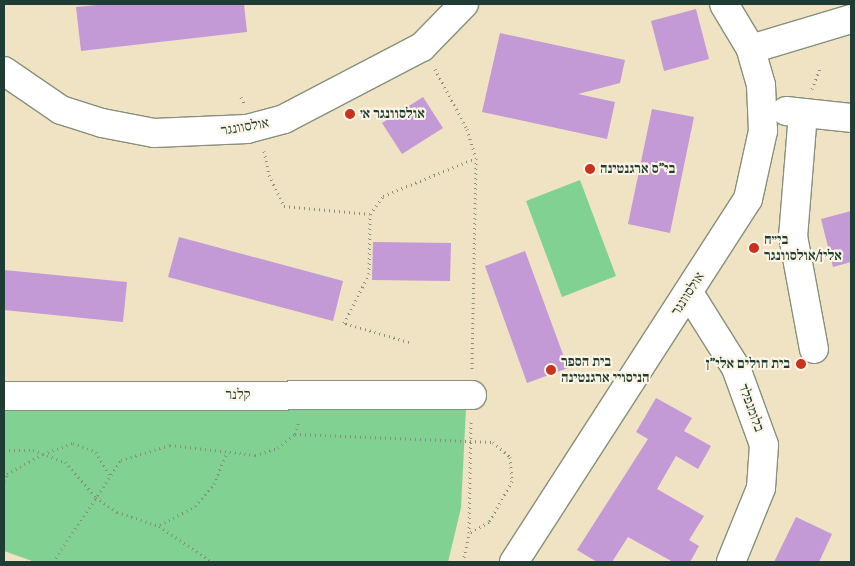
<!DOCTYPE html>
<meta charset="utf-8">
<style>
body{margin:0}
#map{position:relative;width:855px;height:566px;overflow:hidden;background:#efe3c4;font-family:"IM FELL French Canon","Frank Ruhl Libre",serif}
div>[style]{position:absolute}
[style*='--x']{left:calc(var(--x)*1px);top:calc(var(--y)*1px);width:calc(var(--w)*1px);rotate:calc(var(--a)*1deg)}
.green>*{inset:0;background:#81d192}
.building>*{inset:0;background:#c399d6}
.path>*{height:3px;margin-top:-1.5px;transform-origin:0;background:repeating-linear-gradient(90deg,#87907c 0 1px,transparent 0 5px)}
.roads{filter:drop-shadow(1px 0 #87907c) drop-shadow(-1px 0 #87907c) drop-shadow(0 1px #87907c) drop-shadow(0 -1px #87907c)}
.minor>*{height:28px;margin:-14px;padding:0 14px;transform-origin:14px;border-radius:14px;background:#fff}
.dots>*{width:14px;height:14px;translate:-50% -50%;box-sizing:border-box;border:2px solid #fcf5e5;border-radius:50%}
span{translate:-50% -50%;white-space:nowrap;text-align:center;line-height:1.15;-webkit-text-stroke:4px #fcf5e5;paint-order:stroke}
.poi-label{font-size:14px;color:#1f3d34;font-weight:700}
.left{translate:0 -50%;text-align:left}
.right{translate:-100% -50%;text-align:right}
.street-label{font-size:14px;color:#1f3d34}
.frame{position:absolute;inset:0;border:5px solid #1f3d34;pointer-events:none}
</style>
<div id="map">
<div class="green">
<i style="clip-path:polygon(580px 180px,616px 276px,562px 297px,526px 201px)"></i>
<i style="clip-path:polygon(4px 408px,466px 408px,461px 508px,448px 562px,35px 562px,4px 551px)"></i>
</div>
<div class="building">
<i style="clip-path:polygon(107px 4px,244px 4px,247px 32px,81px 51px,76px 7px)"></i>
<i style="clip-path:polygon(696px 9px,709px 59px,664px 71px,651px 21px)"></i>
<i style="clip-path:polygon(500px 33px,625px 60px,620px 83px,578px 94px,615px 102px,607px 139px,482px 112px)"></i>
<i style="clip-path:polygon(423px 97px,443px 128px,402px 154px,382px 123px)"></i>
<i style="clip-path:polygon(652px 109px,694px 117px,670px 233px,628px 224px)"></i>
<i style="clip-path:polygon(851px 211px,851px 262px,833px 267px,821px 219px)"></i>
<i style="clip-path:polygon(179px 237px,343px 281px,333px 321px,168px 277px)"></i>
<i style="clip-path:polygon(373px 242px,451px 243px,450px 281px,372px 280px)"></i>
<i style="clip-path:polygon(525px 251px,568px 368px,527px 383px,485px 266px)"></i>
<i style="clip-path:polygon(4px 270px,127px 282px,123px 322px,4px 310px)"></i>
<i style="clip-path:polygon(656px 398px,692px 418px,684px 431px,711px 446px,698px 469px,676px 456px,657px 489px,704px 516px,689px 540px,699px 546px,690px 562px,673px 562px,628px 537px,612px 562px,597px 562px,577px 550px,648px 439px,636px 432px)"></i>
<i style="clip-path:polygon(796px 517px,832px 534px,819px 562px,774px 562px)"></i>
</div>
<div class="path">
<i style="--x:435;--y:69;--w:68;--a:61.9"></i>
<i style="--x:467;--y:129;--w:30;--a:73"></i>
<i style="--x:476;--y:158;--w:213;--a:91.1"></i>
<i style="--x:812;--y:89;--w:22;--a:-69"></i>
<i style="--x:241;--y:97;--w:8;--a:67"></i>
<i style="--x:264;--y:151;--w:25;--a:78"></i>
<i style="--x:269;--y:175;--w:34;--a:64"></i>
<i style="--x:284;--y:206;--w:86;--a:5.3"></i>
<i style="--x:409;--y:342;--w:68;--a:-163.7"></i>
<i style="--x:344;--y:323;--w:55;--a:-63"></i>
<i style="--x:369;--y:274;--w:60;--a:-89"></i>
<i style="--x:370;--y:214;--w:22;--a:-54"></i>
<i style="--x:383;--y:196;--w:100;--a:-22.2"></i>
<i style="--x:295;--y:434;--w:198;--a:2.3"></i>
<i style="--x:493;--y:442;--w:23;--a:41"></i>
<i style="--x:510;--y:457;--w:24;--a:85"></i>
<i style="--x:512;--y:481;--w:47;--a:119.3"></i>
<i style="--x:489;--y:522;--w:23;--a:151"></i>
<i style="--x:4;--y:450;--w:29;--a:0"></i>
<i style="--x:33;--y:450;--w:34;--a:21"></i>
<i style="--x:65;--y:462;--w:47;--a:48.5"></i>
<i style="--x:96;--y:497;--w:26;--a:36"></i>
<i style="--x:117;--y:512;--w:44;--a:18.4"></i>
<i style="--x:159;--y:526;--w:64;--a:34.2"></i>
<i style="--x:4;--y:481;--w:8;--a:-67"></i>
<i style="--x:7;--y:474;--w:41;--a:-29.1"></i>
<i style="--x:43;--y:454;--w:32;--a:-20"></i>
<i style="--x:73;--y:443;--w:25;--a:21"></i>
<i style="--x:96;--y:452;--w:28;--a:60"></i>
<i style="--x:160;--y:525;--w:40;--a:-28"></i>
<i style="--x:195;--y:506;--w:29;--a:-49"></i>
<i style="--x:214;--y:484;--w:35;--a:-68"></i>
<i style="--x:53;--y:562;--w:123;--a:-56.3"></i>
<i style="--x:121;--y:460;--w:51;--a:-17"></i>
<i style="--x:170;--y:445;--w:86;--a:6.7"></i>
<i style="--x:255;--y:455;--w:24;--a:-17"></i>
<i style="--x:278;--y:448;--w:22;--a:-39"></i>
<i style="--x:295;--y:434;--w:14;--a:-73"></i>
<i style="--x:463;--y:562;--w:30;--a:-78"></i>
<i style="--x:469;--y:533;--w:114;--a:-89"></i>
</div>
<div class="roads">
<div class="minor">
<i style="--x:751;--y:49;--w:104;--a:-16.7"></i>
<i style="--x:4;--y:71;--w:69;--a:34.4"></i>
<i style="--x:61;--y:110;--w:43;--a:17.6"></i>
<i style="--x:102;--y:123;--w:53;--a:10.9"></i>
<i style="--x:154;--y:133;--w:93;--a:-2.5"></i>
<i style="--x:247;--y:129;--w:38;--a:-15"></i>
<i style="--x:284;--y:119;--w:156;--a:-27.6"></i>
<i style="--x:422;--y:47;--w:60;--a:-45.7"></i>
<i style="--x:786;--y:111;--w:65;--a:6.1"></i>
<i style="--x:803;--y:113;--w:123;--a:94.6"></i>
<i style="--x:793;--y:236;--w:115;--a:79.5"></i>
<i style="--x:689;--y:293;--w:89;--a:57.9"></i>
<i style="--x:736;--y:368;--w:82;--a:70"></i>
<i style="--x:764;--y:445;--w:43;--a:94"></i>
<i style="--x:761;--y:488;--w:80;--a:112.1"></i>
<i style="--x:4;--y:396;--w:468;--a:-0.1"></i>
<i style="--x:514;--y:562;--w:432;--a:-57.2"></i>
<i style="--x:748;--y:199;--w:70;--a:-77.6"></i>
<i style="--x:763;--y:131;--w:46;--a:-92.5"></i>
<i style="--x:761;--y:85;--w:37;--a:-106"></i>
<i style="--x:751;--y:49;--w:52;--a:-121"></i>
</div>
</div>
<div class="dots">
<i style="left:350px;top:114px;background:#c8321e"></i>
<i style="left:590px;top:169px;background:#c8321e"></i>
<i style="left:754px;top:248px;background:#c8321e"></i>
<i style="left:801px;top:364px;background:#c8321e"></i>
<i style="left:551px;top:370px;background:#c8321e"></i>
</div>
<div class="poi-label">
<span class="left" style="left:360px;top:114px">אולסוונגר א׳</span>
<span class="left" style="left:600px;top:169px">בי"ס ארגנטינה</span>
<span class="left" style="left:764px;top:248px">בי״ח<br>אלין/אולסוונגר</span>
<span class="left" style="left:561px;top:370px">בית הספר<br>הניסויי ארגנטינה</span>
<span class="right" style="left:790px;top:364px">בית חולים אלי"ן</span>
</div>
<div class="street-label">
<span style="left:245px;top:127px;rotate:-10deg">אולסוונגר</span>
<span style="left:688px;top:294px;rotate:-57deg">אולסוונגר</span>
<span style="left:238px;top:395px">קלנר</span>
<span style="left:751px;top:408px;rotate:70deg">בלומנפלד</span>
</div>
<div class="frame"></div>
</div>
